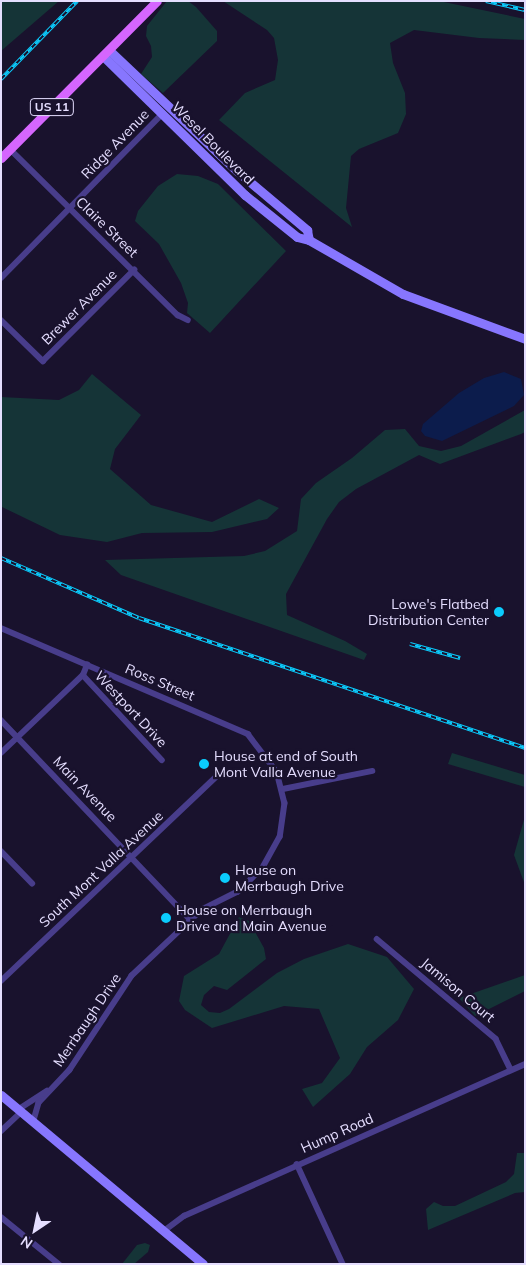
<!DOCTYPE html>
<style>
body{margin:0}
#map{position:relative;width:526px;height:1265px;overflow:hidden;background:#19122d;font-family:Mulish,sans-serif}
div>[style]{position:absolute}
[style*='--x']{left:calc(var(--x)*1px);top:calc(var(--y)*1px);width:calc(var(--w)*1px);rotate:calc(var(--a)*1deg)}
.green>*{inset:0;background:#153437}
.water>*{inset:0;background:#0c1c4c}
.street>*{height:5.5px;margin:-2.75px;padding:0 2.75px;transform-origin:2.75px;border-radius:2.75px;background:#483d8b}
.secondary>*{height:9px;margin:-4.5px;padding:0 4.5px;transform-origin:4.5px;border-radius:4.5px;background:#8776fe}
.primary>*{height:9px;margin:-4.5px;padding:0 4.5px;transform-origin:4.5px;border-radius:4.5px;background:#d566fe}
.rail>*{height:4px;margin-top:-2px;transform-origin:0;background:repeating-linear-gradient(90deg,#19122d 0 5.5px,#0bccfd 0 11px);box-sizing:border-box;border-block:1px solid #0bccfd}
.dots>*{width:14px;height:14px;translate:-50% -50%;box-sizing:border-box;border:2px solid #19122d;border-radius:50%}
span{translate:-50% -50%;white-space:nowrap;text-align:center;line-height:1.15;-webkit-text-stroke:4.5px #19122d;paint-order:stroke}
.shield-label span{padding:1px 4px;background:#19122d;border:1px solid;border-radius:4px;-webkit-text-stroke-width:0}
.shield-label{font-size:12px;color:#e5deff;font-weight:700}
.street-label{font-size:14px;color:#e5deff}
.poi-label{font-size:14px;color:#e5deff}
.right{translate:-100% -50%;text-align:right}
.left{translate:0 -50%;text-align:left}
.frame{position:absolute;inset:0;border:2px solid #e5deff;pointer-events:none}
.north{position:absolute;left:10px;top:1205px;width:50px;height:50px;-webkit-text-stroke:4px #19122d;paint-order:stroke;rotate:214deg;font-size:14px;font-weight:700;line-height:20px;text-align:center;color:#e5deff}
.north::after{content:'';display:block;margin:auto;width:18px;height:22px;background:#e5deff;clip-path:polygon(50% 0,100% 100%,50% 72%,0 100%)}
</style>
<div id="map">
<div class="green">
<i style="clip-path:polygon(1px 1px,59px 1px,1px 51px)"></i>
<i style="clip-path:polygon(167px 1px,188px 1px,196px 7px,217px 31px,217px 41px,163px 93px,141px 74px,152px 57px,151px 46px,146px 36px,147px 26px)"></i>
<i style="clip-path:polygon(223px 1px,439px 1px,525px 19px,525px 40px,479px 38px,414px 30px,390px 43px,393px 63px,405px 93px,406px 114px,398px 133px,359px 149px,351px 156px,346px 208px,352px 227px,219px 120px,245px 93px,275px 80px,278px 60px,274px 38px,267px 30px)"></i>
<i style="clip-path:polygon(177px 174px,198px 176px,218px 184px,286px 251px,210px 333px,187px 313px,188px 303px,181px 283px,159px 244px,135px 221px,138px 211px,158px 186px)"></i>
<i style="clip-path:polygon(92px 374px,141px 415px,115px 449px,110px 469px,151px 505px,212px 522px,259px 499px,279px 508px,267px 519px,212px 532px,142px 533px,107px 542px,60px 535px,2px 507px,1px 397px,59px 400px,79px 390px)"></i>
<i style="clip-path:polygon(525px 410px,525px 432px,521px 434px,440px 464px,419px 455px,356px 489px,339px 502px,327px 519px,286px 594px,287px 615px,345px 641px,367px 654px,364px 660px,121px 575px,105px 560px,244px 556px,265px 551px,297px 531px,301px 499px,316px 483px,352px 458px,385px 430px,405px 429px,419px 446px,441px 451px,461px 446px)"></i>
<i style="clip-path:polygon(452px 753px,525px 775px,525px 787px,448px 764px)"></i>
<i style="clip-path:polygon(525px 816px,525px 885px,514px 855px)"></i>
<i style="clip-path:polygon(239px 917px,249px 921px,264px 948px,266px 959px,227px 990px,214px 986px,204px 995px,201px 1005px,209px 1012px,220px 1013px,229px 1009px,277px 973px,304px 959px,348px 944px,387px 957px,414px 989px,398px 1020px,367px 1047px,350px 1074px,313px 1107px,302px 1089px,322px 1083px,340px 1058px,319px 1009px,284px 1006px,212px 1028px,185px 1010px,179px 1001px,184px 976px,219px 954px)"></i>
<i style="clip-path:polygon(525px 975px,525px 991px,475px 1016px,459px 998px)"></i>
<i style="clip-path:polygon(517px 1153px,525px 1153px,525px 1192px,515px 1193px,428px 1230px,426px 1209px,434px 1202px,443px 1206px,455px 1206px,506px 1182px,514px 1174px)"></i>
<i style="clip-path:polygon(145px 1243px,150px 1245px,148px 1252px,134px 1264px,122px 1264px,137px 1245px)"></i>
</div>
<div class="water">
<i style="clip-path:polygon(504px 372px,521px 379px,524px 395px,514px 406px,442px 441px,425px 436px,421px 431px,423px 424px,459px 393px,484px 378px)"></i>
</div>
<div class="street">
<i style="--x:10;--y:149;--w:236;--a:44.7"></i>
<i style="--x:178;--y:315;--w:11;--a:27"></i>
<i style="--x:1;--y:278;--w:231;--a:-45.5"></i>
<i style="--x:1;--y:320;--w:59;--a:44.3"></i>
<i style="--x:43;--y:361;--w:129;--a:-45"></i>
<i style="--x:1;--y:628;--w:269;--a:23.2"></i>
<i style="--x:248;--y:734;--w:48;--a:52.7"></i>
<i style="--x:277;--y:772;--w:32;--a:76"></i>
<i style="--x:285;--y:803;--w:34;--a:98"></i>
<i style="--x:280;--y:837;--w:37;--a:119"></i>
<i style="--x:262;--y:869;--w:33;--a:136"></i>
<i style="--x:238;--y:892;--w:40;--a:153.4"></i>
<i style="--x:202;--y:910;--w:96;--a:136.7"></i>
<i style="--x:132;--y:976;--w:113;--a:123.4"></i>
<i style="--x:70;--y:1070;--w:45;--a:133.2"></i>
<i style="--x:39;--y:1103;--w:19;--a:106"></i>
<i style="--x:83;--y:675;--w:116;--a:47.1"></i>
<i style="--x:1;--y:720;--w:276;--a:46.5"></i>
<i style="--x:1;--y:753;--w:113;--a:-43.6"></i>
<i style="--x:83;--y:675;--w:11;--a:-68"></i>
<i style="--x:283;--y:789;--w:91;--a:-11.4"></i>
<i style="--x:1;--y:851;--w:45;--a:45.9"></i>
<i style="--x:377;--y:939;--w:155;--a:40"></i>
<i style="--x:496;--y:1039;--w:34;--a:64"></i>
<i style="--x:1;--y:981;--w:299;--a:-43.5"></i>
<i style="--x:19;--y:1109;--w:33;--a:-33"></i>
<i style="--x:1;--y:1131;--w:23;--a:-43"></i>
<i style="--x:297;--y:1164;--w:110;--a:65.3"></i>
<i style="--x:1;--y:1217;--w:75;--a:39"></i>
<i style="--x:164;--y:1231;--w:25;--a:-37"></i>
<i style="--x:184;--y:1216;--w:373;--a:-24"></i>
</div>
<div class="secondary">
<i style="--x:109;--y:50;--w:176;--a:43.4"></i>
<i style="--x:237;--y:171;--w:92;--a:40.1"></i>
<i style="--x:307;--y:230;--w:10;--a:79"></i>
<i style="--x:103;--y:56;--w:199;--a:44.4"></i>
<i style="--x:245;--y:195;--w:67;--a:38.9"></i>
<i style="--x:297;--y:237;--w:12;--a:14"></i>
<i style="--x:309;--y:240;--w:108;--a:29.9"></i>
<i style="--x:403;--y:294;--w:130;--a:20.2"></i>
<i style="--x:1;--y:1095;--w:263;--a:39.9"></i>
</div>
<div class="primary">
<i style="--x:1;--y:158;--w:221;--a:-45.2"></i>
</div>
<div class="rail">
<i style="--x:486;--y:1;--w:40;--a:13"></i>
<i style="--x:1;--y:79;--w:109;--a:-45.7"></i>
<i style="--x:1;--y:558;--w:150;--a:23.5"></i>
<i style="--x:139;--y:618;--w:407;--a:18.6"></i>
<i style="--x:410;--y:644;--w:52;--a:15.6"></i>
</div>
<div class="dots">
<i style="left:499px;top:612px;background:#0bccfd"></i>
<i style="left:204px;top:764px;background:#0bccfd"></i>
<i style="left:225px;top:878px;background:#0bccfd"></i>
<i style="left:166px;top:918px;background:#0bccfd"></i>
</div>
<div class="shield-label">
<span style="left:52px;top:107px">US 11</span>
</div>
<div class="street-label">
<span style="left:213px;top:143px;rotate:45deg">Wesel Boulevard</span>
<span style="left:115px;top:144px;rotate:-46deg">Ridge Avenue</span>
<span style="left:107px;top:227px;rotate:44deg">Claire Street</span>
<span style="left:79px;top:307px;rotate:-45deg">Brewer Avenue</span>
<span style="left:160px;top:682px;rotate:23deg">Ross Street</span>
<span style="left:131px;top:709px;rotate:47deg">Westport Drive</span>
<span style="left:85px;top:789px;rotate:46deg">Main Avenue</span>
<span style="left:101px;top:869px;rotate:-43deg">South Mont Valla Avenue</span>
<span style="left:458px;top:990px;rotate:40deg">Jamison Court</span>
<span style="left:87px;top:1020px;rotate:-56deg">Merrbaugh Drive</span>
<span style="left:337px;top:1133px;rotate:-24deg">Hump Road</span>
</div>
<div class="poi-label">
<span class="right" style="left:489px;top:612px">Lowe's Flatbed<br>Distribution Center</span>
<span class="left" style="left:214px;top:764px">House at end of South<br>Mont Valla Avenue</span>
<span class="left" style="left:235px;top:878px">House on<br>Merrbaugh Drive</span>
<span class="left" style="left:176px;top:918px">House on Merrbaugh<br>Drive and Main Avenue</span>
</div>
<div class="frame"></div>
<div class="north">N</div>
</div>
